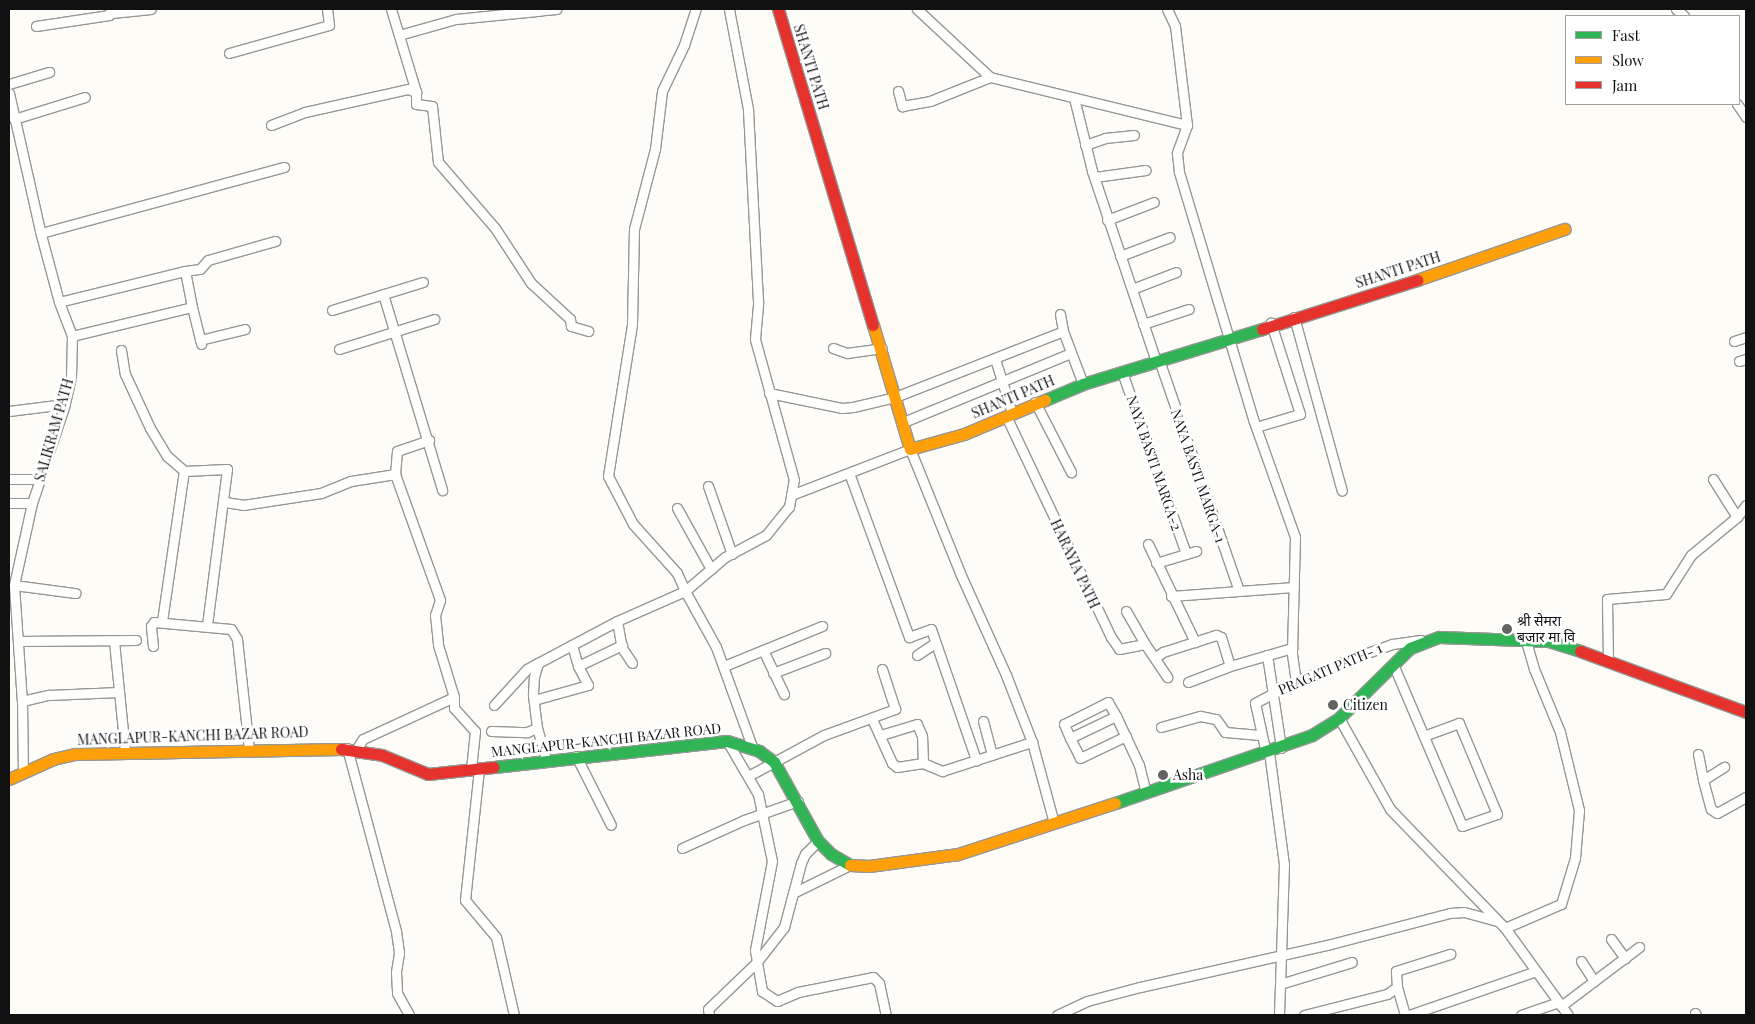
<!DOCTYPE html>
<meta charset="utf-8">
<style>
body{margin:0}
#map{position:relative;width:1755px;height:1024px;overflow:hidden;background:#fdfcf7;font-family:"Playfair Display","Noto Sans Devanagari",serif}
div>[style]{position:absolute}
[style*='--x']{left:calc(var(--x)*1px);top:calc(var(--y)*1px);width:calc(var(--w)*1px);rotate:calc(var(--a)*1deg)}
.roads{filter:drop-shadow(1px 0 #979795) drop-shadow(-1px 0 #979795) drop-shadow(0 1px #979795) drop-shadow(0 -1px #979795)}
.street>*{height:9px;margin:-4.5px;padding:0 4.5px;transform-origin:4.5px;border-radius:4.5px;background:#fffffe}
.fast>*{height:11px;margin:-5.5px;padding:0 5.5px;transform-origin:5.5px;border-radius:5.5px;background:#30b455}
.slow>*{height:11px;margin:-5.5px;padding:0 5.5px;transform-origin:5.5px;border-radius:5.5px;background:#ff9f0a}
.jam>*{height:11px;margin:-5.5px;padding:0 5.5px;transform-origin:5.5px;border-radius:5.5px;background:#e5322d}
.dots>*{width:14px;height:14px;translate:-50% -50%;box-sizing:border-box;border:2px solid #fff;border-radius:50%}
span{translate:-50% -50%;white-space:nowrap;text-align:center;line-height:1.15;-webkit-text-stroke:5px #fff;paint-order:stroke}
.street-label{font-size:14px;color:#111}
.poi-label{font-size:14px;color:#111}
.left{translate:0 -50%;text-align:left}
.frame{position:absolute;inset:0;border:10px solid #111;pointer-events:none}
.legend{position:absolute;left:1565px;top:15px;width:175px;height:90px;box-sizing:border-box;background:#fff;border:1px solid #a0a0a0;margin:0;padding:6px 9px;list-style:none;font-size:15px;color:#111}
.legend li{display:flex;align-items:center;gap:10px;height:25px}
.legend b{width:25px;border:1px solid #a0a0a0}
</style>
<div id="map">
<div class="roads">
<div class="street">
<i style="--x:391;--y:9;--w:87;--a:73.2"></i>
<i style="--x:416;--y:92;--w:12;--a:90"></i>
<i style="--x:416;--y:104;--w:16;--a:7"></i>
<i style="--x:432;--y:106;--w:56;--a:83.9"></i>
<i style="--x:438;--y:162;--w:87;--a:49.2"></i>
<i style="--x:495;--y:228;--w:66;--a:56.8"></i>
<i style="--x:531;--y:283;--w:53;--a:42.7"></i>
<i style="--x:570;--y:319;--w:7;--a:82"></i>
<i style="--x:571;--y:326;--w:18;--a:16"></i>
<i style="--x:917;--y:9;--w:100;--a:43"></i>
<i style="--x:990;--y:77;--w:203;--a:13.7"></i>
<i style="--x:1167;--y:9;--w:19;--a:65"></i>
<i style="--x:1175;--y:26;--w:100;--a:83.1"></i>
<i style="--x:1187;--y:125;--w:30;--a:110"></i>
<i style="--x:1177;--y:153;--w:19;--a:84"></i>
<i style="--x:1179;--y:172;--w:258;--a:73.3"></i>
<i style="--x:1253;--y:419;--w:125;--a:70.4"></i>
<i style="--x:1295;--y:537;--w:117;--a:91.5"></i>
<i style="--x:1292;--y:654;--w:27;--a:82"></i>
<i style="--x:1676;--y:9;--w:11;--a:41"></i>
<i style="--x:112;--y:13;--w:39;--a:-6"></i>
<i style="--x:36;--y:26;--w:74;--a:-8.6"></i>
<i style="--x:109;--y:15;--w:6;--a:-72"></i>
<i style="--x:399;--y:35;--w:59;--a:-15.7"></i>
<i style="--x:456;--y:19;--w:101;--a:-5.7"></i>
<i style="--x:229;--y:53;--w:104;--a:-15.6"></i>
<i style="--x:329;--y:25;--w:16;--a:-97"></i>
<i style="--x:9;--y:84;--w:42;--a:-16.7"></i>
<i style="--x:898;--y:91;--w:16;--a:75"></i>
<i style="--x:902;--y:106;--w:28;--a:-10"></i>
<i style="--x:930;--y:101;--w:65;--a:-21.8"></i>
<i style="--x:9;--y:93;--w:141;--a:77.3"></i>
<i style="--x:40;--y:231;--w:73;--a:75"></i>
<i style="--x:59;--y:302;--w:36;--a:69"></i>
<i style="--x:72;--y:336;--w:41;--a:91.4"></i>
<i style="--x:71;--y:377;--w:28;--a:103"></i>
<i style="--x:65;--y:404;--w:104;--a:108.4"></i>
<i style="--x:32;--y:503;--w:84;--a:102.4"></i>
<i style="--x:14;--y:585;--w:116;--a:86.1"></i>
<i style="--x:22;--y:701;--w:71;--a:89.2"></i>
<i style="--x:1074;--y:98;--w:75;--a:76.1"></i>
<i style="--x:1092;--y:171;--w:200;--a:71.4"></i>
<i style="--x:1737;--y:104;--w:16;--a:55"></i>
<i style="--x:14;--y:119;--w:74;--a:-17.2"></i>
<i style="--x:271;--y:125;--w:36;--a:-21"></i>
<i style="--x:305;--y:112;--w:106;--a:-12.6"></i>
<i style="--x:408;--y:89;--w:9;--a:21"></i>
<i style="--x:1085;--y:145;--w:21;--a:-19"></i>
<i style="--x:1105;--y:138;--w:29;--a:-6"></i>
<i style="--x:1095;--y:177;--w:51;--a:-7.8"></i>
<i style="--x:1107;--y:220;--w:50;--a:-21"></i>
<i style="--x:41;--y:233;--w:252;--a:-15.2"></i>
<i style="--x:1120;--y:256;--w:53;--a:-20.8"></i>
<i style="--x:185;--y:271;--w:15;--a:-8"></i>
<i style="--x:200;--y:269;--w:12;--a:-48"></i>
<i style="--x:208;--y:260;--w:70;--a:-15.8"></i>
<i style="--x:1132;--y:289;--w:47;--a:-21.1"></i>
<i style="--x:383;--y:294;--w:205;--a:73.2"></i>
<i style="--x:59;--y:302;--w:130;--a:-13.8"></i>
<i style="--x:185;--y:271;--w:37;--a:79"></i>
<i style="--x:192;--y:307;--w:123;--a:166.4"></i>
<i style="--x:192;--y:307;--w:38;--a:76"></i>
<i style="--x:332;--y:310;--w:95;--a:-17.1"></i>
<i style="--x:1060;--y:314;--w:17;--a:80"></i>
<i style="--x:1063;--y:331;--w:57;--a:69.3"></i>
<i style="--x:1294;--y:317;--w:180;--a:74.6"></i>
<i style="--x:1143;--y:324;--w:48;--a:-18.1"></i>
<i style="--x:200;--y:340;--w:46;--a:-13.7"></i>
<i style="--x:1734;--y:341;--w:13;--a:-18"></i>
<i style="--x:833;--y:348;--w:15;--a:20"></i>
<i style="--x:847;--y:353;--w:35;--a:-8"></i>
<i style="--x:339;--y:349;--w:100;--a:-17.5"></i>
<i style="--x:121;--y:350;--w:24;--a:81"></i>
<i style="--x:125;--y:374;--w:60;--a:65.2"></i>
<i style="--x:150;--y:428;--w:33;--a:59"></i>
<i style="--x:167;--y:456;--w:23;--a:41"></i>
<i style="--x:184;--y:471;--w:43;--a:-2.7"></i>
<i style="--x:227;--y:469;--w:157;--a:97.3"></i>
<i style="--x:995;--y:359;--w:57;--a:72.5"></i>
<i style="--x:1159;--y:360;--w:244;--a:70.9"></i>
<i style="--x:1739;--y:361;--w:7;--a:-16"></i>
<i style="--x:1122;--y:372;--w:193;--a:70.6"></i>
<i style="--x:769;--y:393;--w:75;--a:11.6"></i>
<i style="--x:842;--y:408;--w:11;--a:-5"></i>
<i style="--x:853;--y:407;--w:43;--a:-13.4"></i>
<i style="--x:895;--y:397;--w:180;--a:-21.4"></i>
<i style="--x:1035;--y:402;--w:79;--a:62.8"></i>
<i style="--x:9;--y:411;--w:56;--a:-7.1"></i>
<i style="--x:1006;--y:416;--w:245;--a:64.6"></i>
<i style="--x:1111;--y:637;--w:14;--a:56"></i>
<i style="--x:1119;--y:649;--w:26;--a:-11"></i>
<i style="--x:1145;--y:644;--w:40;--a:56"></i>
<i style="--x:901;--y:423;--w:184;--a:-22.4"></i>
<i style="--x:1256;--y:427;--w:46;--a:-16.5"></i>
<i style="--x:1300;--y:414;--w:96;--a:-107.7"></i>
<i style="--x:849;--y:473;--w:175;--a:69.9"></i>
<i style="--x:909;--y:637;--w:23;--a:-20"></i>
<i style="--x:931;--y:629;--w:139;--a:71"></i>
<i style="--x:395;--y:474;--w:134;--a:70.3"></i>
<i style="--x:440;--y:600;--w:16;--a:108"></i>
<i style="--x:435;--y:615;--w:30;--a:84"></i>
<i style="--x:438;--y:645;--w:54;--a:72.9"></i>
<i style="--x:454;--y:697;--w:11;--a:90"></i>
<i style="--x:454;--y:708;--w:31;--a:48"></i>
<i style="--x:475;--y:731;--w:39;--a:96"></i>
<i style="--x:9;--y:479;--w:31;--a:0"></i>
<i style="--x:1713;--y:479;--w:45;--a:57.7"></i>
<i style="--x:708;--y:486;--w:72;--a:70.6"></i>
<i style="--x:791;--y:495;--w:128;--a:-21.1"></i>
<i style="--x:910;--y:449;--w:134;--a:68"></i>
<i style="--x:960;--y:573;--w:112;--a:65.7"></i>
<i style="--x:1006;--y:675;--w:72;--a:68.8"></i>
<i style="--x:1032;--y:742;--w:84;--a:74.8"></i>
<i style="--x:225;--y:502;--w:18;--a:9"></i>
<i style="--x:243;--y:505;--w:79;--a:-8.7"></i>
<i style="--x:321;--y:493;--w:32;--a:-22"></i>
<i style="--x:351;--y:481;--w:45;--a:-9"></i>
<i style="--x:395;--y:474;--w:23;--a:-85"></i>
<i style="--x:397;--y:451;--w:34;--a:-19"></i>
<i style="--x:9;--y:503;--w:23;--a:0"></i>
<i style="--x:677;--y:508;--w:70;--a:60.9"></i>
<i style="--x:1148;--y:544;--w:109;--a:64.4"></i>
<i style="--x:1156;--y:563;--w:42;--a:-16.7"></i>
<i style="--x:14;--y:585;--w:62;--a:7.5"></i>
<i style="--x:685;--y:591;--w:20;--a:-114"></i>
<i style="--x:677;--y:573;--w:66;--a:-131.9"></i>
<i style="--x:633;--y:524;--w:54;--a:-117.5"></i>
<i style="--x:608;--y:476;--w:154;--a:-81"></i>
<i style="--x:632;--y:324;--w:95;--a:-88.8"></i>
<i style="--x:634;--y:229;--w:83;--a:-75.3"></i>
<i style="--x:655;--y:149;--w:58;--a:-83.1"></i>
<i style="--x:662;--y:91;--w:51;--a:-64.4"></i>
<i style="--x:684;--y:45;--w:38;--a:-72"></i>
<i style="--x:685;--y:591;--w:64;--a:61"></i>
<i style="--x:716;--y:647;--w:109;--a:70.1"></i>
<i style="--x:1171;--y:596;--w:123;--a:-4.2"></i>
<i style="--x:1126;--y:611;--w:38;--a:60"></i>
<i style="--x:162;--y:621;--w:152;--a:-81.7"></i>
<i style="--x:617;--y:621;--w:27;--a:80"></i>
<i style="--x:622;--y:648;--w:18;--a:56"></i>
<i style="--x:18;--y:641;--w:118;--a:-0.5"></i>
<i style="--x:114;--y:641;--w:112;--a:84.3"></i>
<i style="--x:153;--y:646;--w:20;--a:-96"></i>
<i style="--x:151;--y:626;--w:5;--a:-53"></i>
<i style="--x:154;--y:622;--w:77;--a:5.2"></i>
<i style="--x:231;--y:629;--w:12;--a:59"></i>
<i style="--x:237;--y:639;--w:111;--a:83.8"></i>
<i style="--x:763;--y:650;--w:49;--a:64.5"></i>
<i style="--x:917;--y:655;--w:22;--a:-34"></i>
<i style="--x:1267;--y:655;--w:94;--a:81.4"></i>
<i style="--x:1156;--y:657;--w:9;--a:-36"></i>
<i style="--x:1163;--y:652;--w:56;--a:-17.8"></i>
<i style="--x:1216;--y:635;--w:5;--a:22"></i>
<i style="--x:1221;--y:637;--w:30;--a:73"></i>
<i style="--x:1230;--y:666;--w:65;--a:-16.2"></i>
<i style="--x:1608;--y:659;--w:60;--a:-91"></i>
<i style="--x:1607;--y:599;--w:59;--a:-4.8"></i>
<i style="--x:1666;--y:594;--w:46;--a:-57.3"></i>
<i style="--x:1691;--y:555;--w:60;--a:-39.6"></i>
<i style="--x:1737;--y:517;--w:15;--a:-53"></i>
<i style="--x:1393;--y:664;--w:176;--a:66.9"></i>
<i style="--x:1462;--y:826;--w:37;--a:-19"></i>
<i style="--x:1497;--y:814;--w:99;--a:-112.7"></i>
<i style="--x:1459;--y:723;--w:37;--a:160"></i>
<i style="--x:578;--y:666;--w:49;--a:-25.5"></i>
<i style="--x:724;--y:666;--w:106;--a:-22.2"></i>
<i style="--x:773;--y:673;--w:56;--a:-21"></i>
<i style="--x:1188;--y:682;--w:45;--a:-20.9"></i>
<i style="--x:534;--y:700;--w:56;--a:-15.5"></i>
<i style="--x:588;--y:685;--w:21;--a:-118"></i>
<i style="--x:578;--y:666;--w:22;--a:-106"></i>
<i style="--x:22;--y:701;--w:28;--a:-13"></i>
<i style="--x:49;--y:695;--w:70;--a:-2.5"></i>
<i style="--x:494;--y:705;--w:49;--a:-47.5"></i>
<i style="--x:527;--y:669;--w:13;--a:-29"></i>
<i style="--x:1116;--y:716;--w:54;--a:64.9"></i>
<i style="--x:1139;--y:765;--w:29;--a:76"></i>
<i style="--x:1339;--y:718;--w:104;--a:60.7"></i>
<i style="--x:1390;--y:809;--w:165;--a:46"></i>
<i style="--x:1505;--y:928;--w:107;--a:54.1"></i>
<i style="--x:872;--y:719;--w:48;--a:65.6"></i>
<i style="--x:892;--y:763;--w:6;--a:39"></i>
<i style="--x:897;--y:767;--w:26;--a:-9"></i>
<i style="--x:923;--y:763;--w:27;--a:-92"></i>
<i style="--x:922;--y:736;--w:13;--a:-113"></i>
<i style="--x:917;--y:724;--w:39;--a:163"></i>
<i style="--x:983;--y:721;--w:35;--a:75"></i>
<i style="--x:1161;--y:727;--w:41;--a:-15.8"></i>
<i style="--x:1200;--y:716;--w:16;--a:11"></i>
<i style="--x:1216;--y:719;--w:16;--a:55"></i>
<i style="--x:1225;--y:732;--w:35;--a:5"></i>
<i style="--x:491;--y:731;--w:36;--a:2"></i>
<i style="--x:527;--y:732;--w:11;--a:-22"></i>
<i style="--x:1070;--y:738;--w:51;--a:-25.6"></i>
<i style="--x:1116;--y:716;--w:16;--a:-120"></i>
<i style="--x:1108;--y:702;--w:49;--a:153.4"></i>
<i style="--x:1064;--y:724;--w:15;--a:67"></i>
<i style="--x:1070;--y:738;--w:22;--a:63"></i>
<i style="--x:1080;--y:758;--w:51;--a:-25.6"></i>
<i style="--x:727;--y:741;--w:61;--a:59.7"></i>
<i style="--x:758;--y:794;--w:68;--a:78.2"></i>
<i style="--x:772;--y:861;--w:91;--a:100.8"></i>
<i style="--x:755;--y:950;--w:42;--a:80.3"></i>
<i style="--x:762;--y:991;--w:18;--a:34"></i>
<i style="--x:777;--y:1001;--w:23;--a:-23"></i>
<i style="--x:798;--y:992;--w:76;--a:-11.3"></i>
<i style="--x:873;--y:977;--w:8;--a:45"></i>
<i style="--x:879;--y:983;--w:33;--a:78"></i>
<i style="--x:347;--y:748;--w:189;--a:75"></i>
<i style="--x:396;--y:931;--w:22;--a:82"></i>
<i style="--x:399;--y:953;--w:19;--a:99"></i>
<i style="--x:396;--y:972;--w:21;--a:87"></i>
<i style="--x:397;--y:993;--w:25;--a:61"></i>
<i style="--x:356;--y:750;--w:13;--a:-58"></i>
<i style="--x:363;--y:739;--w:100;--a:-24.8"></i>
<i style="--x:1269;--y:752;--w:113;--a:82.4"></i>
<i style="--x:1284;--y:864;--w:151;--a:91.9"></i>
<i style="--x:1266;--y:753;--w:51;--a:-102.4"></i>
<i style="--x:1255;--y:703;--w:47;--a:-28.2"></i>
<i style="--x:1296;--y:681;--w:61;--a:-22"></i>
<i style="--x:1353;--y:658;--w:41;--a:-19.7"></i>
<i style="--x:1392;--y:644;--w:29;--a:-8"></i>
<i style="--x:1698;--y:754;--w:26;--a:79"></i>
<i style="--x:1703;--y:780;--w:25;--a:-32"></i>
<i style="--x:576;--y:756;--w:77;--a:63.1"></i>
<i style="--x:546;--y:759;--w:32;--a:-106"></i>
<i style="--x:537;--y:728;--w:34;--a:-97"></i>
<i style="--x:533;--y:694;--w:17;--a:-87"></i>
<i style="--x:534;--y:677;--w:15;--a:-74"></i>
<i style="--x:538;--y:663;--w:89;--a:-28"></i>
<i style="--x:617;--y:621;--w:74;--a:-23.8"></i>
<i style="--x:685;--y:591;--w:52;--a:-40.4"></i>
<i style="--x:725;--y:557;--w:47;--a:-28.2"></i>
<i style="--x:766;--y:535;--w:36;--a:-51"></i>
<i style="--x:789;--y:507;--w:27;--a:-80"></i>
<i style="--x:794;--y:480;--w:146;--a:-105.5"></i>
<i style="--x:755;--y:339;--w:38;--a:-85"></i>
<i style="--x:758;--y:301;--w:192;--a:-93"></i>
<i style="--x:748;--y:109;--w:102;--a:-100.8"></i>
<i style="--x:923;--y:763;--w:21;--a:23"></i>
<i style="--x:942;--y:771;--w:95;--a:-17.9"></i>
<i style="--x:479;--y:769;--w:132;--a:96.1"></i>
<i style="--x:465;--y:900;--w:48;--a:50"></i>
<i style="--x:496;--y:937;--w:80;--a:77"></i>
<i style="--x:750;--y:775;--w:84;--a:-28.4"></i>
<i style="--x:824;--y:735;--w:76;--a:-20.1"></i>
<i style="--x:895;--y:709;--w:42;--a:-108"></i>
<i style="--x:1703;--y:780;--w:30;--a:75"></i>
<i style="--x:1711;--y:809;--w:7;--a:34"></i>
<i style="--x:1717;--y:813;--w:33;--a:-29"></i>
<i style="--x:682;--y:848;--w:68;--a:-24.3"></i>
<i style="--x:744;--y:820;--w:57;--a:-19.4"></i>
<i style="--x:793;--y:893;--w:64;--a:-26.2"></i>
<i style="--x:1505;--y:928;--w:61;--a:-23.2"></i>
<i style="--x:1561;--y:904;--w:48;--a:-73.1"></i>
<i style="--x:1575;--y:858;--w:48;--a:-85.2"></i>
<i style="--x:1579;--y:810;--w:80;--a:-103.7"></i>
<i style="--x:1560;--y:732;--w:68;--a:-112.4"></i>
<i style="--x:1534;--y:669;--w:32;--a:-106"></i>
<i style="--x:1611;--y:939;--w:24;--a:54"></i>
<i style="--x:1581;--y:961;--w:24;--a:57"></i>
<i style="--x:1280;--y:984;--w:75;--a:-17"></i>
<i style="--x:1397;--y:987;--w:29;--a:74"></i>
<i style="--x:1561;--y:1006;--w:98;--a:-37.1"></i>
<i style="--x:1695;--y:1013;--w:2;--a:63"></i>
<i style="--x:709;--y:1015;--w:6;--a:-99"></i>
<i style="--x:708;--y:1009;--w:66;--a:-43.8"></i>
<i style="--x:756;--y:963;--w:46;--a:-52.1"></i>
<i style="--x:784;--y:927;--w:66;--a:-75.1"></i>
<i style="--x:801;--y:863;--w:10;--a:-66"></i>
<i style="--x:805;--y:854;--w:18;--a:-45"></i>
<i style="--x:1057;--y:1015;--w:33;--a:-25"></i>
<i style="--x:1087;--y:1001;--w:55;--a:-14.8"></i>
<i style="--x:1140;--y:987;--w:192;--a:-12.7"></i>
<i style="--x:1327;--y:945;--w:127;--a:-14.6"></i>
<i style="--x:1450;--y:913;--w:14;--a:-4"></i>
<i style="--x:1464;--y:912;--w:34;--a:15"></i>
<i style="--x:1304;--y:1015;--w:86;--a:-14.2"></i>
<i style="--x:1387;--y:994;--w:12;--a:-35"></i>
<i style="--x:1397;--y:987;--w:16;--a:-94"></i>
<i style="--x:1396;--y:971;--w:57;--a:-17.5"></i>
<i style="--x:1409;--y:1015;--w:134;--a:-19.1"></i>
<i style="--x:1521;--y:1015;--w:39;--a:-19"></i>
</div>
<div class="fast">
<i style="--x:1045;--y:400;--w:41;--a:-22.8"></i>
<i style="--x:1083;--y:384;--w:187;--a:-17.1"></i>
<i style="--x:494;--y:767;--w:234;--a:-6.4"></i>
<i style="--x:727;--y:741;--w:34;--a:17"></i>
<i style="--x:759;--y:751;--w:19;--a:36"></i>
<i style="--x:774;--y:762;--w:90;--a:60.9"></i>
<i style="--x:818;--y:841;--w:18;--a:45"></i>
<i style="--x:831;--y:854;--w:22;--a:30"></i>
<i style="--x:1115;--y:803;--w:208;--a:-19"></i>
<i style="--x:1312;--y:735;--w:32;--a:-32"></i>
<i style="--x:1339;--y:718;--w:100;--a:-44.6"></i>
<i style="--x:1410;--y:648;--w:31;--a:-21"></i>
<i style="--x:1439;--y:637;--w:109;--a:2.1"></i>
<i style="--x:1548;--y:641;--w:34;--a:17"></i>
</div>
<div class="slow">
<i style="--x:1417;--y:280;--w:156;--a:-19.1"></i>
<i style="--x:873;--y:325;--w:129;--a:73.4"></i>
<i style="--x:910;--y:449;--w:56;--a:-15.5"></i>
<i style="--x:964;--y:434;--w:88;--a:-22.8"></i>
<i style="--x:9;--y:779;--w:48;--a:-24.4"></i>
<i style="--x:53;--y:759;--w:23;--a:-13"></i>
<i style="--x:75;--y:754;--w:266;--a:-1.1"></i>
<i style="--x:850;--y:865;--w:19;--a:3"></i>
<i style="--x:869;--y:866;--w:90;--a:-7.7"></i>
<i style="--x:958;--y:854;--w:165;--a:-18"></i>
</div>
<div class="jam">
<i style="--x:778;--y:9;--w:330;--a:73.3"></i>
<i style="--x:1262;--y:329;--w:163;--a:-17.5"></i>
<i style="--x:1580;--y:651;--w:177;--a:20.2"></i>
<i style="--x:341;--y:749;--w:41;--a:8.3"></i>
<i style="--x:382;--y:755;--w:50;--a:22.4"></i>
<i style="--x:428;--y:774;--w:66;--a:-6.1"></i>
</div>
</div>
<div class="dots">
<i style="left:1507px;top:629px;background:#646362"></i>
<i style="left:1333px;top:705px;background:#646362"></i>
<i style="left:1163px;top:775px;background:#646362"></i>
</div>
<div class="street-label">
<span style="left:811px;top:67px;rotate:73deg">SHANTI PATH</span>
<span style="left:1398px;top:270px;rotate:-18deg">SHANTI PATH</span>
<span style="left:1013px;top:397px;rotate:-23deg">SHANTI PATH</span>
<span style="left:54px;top:430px;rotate:-74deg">SALIKRAM PATH</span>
<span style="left:1154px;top:463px;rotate:71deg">NAYA BASTI MARGA-2</span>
<span style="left:1198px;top:476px;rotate:71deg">NAYA BASTI MARGA-1</span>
<span style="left:1075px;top:564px;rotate:65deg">HARAYIA PATH</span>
<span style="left:1330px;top:669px;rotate:-23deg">PRAGATI PATH- 1</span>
<span style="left:193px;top:736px;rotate:-2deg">MANGLAPUR-KANCHI BAZAR ROAD</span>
<span style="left:606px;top:740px;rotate:-6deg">MANGLAPUR-KANCHI BAZAR ROAD</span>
</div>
<div class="poi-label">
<span class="left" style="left:1517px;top:629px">श्री सेमरा<br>बजार मा वि</span>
<span class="left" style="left:1343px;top:705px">Citizen</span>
<span class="left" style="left:1173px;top:775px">Asha</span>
</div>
<div class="frame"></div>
<ul class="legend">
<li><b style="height:6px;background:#30b455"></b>Fast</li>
<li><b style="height:6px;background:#ff9f0a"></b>Slow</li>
<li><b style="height:6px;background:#e5322d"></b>Jam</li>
</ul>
</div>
